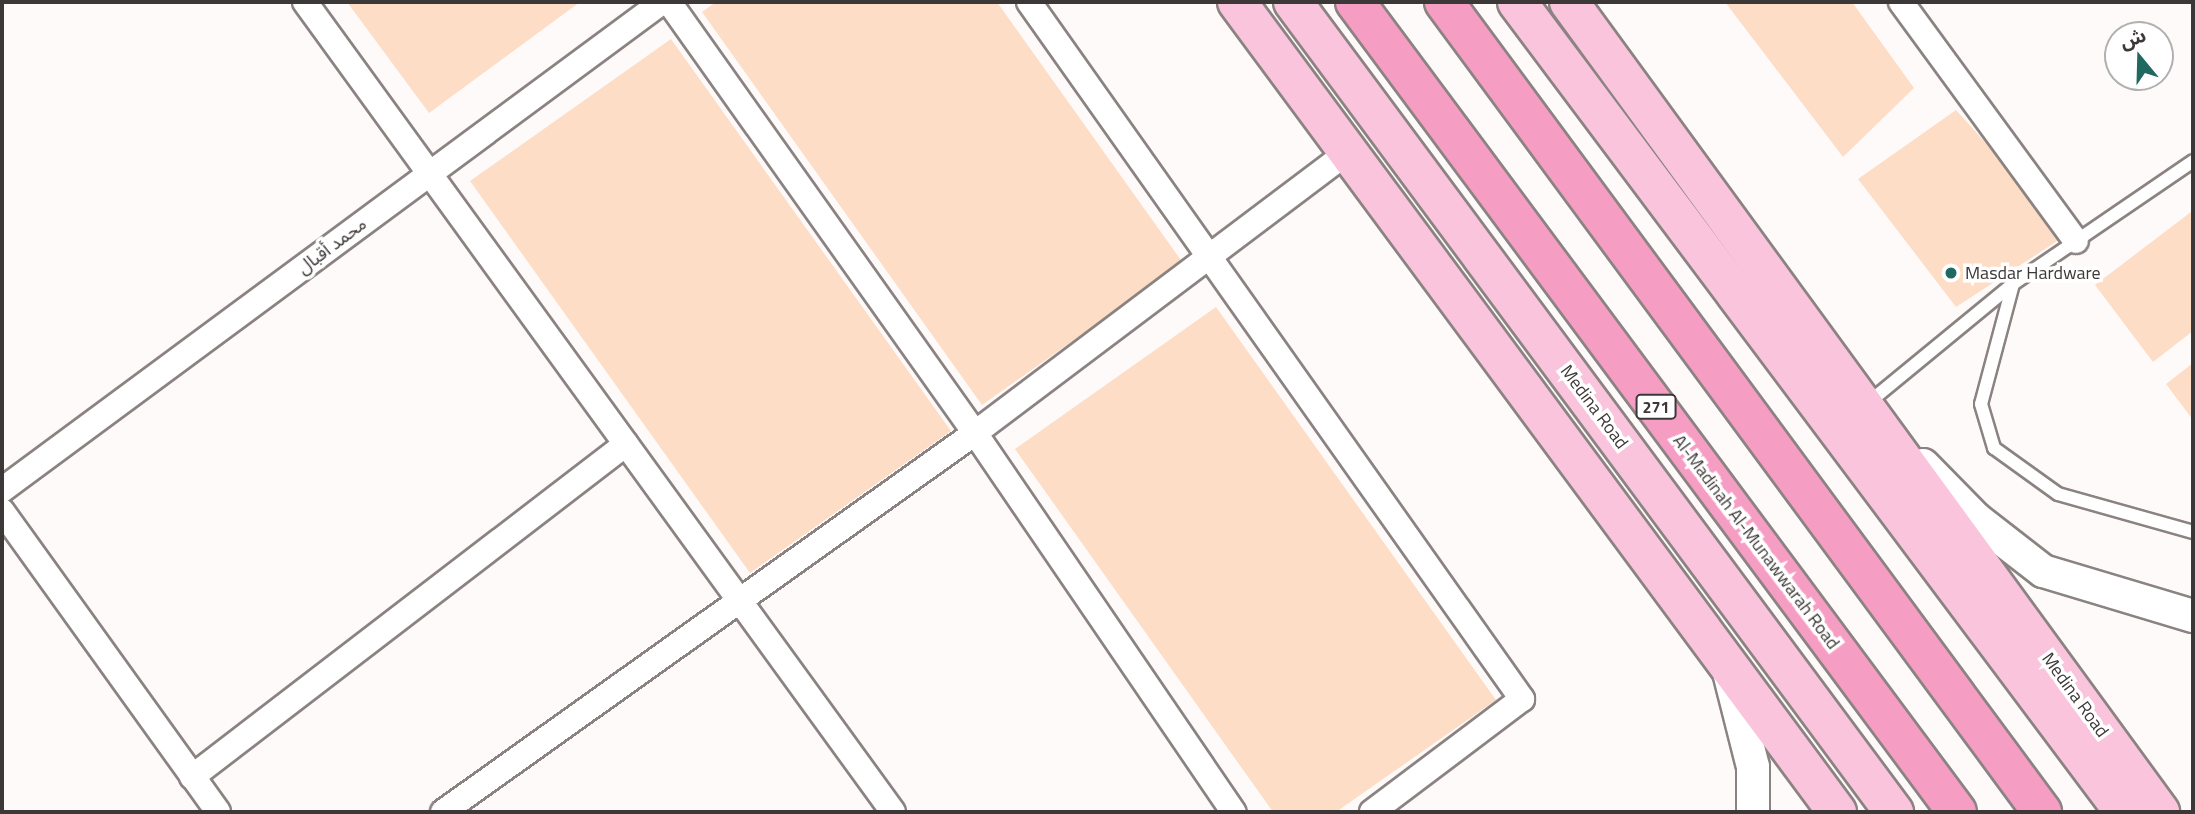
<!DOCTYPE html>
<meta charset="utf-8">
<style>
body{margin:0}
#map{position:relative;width:2195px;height:814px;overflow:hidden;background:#fefafa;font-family:"Titillium Web","Noto Sans Arabic",sans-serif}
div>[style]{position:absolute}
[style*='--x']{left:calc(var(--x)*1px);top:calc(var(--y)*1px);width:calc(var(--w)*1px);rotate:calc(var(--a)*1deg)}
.building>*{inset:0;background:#feddc6}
.roads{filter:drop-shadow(2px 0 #8b8382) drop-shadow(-2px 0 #8b8382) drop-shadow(0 2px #8b8382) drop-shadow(0 -2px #8b8382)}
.service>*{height:12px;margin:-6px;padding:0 6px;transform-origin:6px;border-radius:6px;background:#fff}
.minor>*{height:24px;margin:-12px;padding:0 12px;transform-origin:12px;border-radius:12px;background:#fff}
.tertiary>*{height:32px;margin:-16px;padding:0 16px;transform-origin:16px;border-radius:16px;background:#fff}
.primary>*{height:38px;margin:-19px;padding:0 19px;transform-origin:19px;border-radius:19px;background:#fac4dc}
.motorway>*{height:38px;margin:-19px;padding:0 19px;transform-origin:19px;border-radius:19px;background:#f69dc4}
.dots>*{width:19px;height:19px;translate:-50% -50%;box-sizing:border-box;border:4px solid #fff;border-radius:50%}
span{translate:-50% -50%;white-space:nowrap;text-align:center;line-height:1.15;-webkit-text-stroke:7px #fff;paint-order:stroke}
.shield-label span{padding:2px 5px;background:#fff;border:2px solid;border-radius:5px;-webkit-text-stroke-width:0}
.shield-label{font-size:16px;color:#3c3837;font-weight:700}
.street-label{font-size:18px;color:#3c3837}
.poi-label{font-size:18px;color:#3c3837}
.left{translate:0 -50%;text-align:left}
.frame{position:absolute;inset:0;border:4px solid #3c3837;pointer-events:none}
.north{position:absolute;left:2104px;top:21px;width:70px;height:70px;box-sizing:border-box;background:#fff;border:2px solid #b1afaf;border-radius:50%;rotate:341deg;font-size:19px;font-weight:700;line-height:28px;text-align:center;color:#3c3837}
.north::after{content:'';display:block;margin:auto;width:24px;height:32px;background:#206961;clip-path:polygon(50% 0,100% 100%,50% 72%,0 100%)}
</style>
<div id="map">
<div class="building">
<i style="clip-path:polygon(347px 2px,580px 2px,429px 113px)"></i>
<i style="clip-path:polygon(716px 2px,997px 2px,1183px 263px,982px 405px,702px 12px)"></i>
<i style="clip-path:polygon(1725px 2px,1852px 2px,1914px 88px,1843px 157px)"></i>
<i style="clip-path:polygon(671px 39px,951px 431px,750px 573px,470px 181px)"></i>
<i style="clip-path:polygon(1956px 110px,2068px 234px,1956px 307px,1858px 179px)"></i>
<i style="clip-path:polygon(2191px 212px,2193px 331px,2153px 362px,2095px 285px)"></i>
<i style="clip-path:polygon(1216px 307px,1496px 700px,1336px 812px,1273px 812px,1015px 449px)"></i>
<i style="clip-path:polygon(2193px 363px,2193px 420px,2166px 384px)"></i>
</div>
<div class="roads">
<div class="service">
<i style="--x:2013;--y:284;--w:124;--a:104.9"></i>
<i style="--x:1981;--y:404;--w:46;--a:73.5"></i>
<i style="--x:1994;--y:448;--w:79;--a:35.7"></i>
<i style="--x:2058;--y:494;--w:140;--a:15.7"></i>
<i style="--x:1868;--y:403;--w:188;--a:-39.4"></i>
<i style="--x:2013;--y:284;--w:218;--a:-34.3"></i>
</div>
<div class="minor">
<i style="--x:305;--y:2;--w:1001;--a:54.02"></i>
<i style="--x:669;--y:2;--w:529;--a:54.63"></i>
<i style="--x:975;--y:433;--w:459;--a:55.7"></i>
<i style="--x:1029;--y:2;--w:854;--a:54.73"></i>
<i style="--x:1522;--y:699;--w:188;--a:143"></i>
<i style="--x:1901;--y:2;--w:296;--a:53.8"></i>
<i style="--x:2;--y:490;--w:821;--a:-36.48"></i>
<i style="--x:2;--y:511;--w:370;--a:54.3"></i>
<i style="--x:192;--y:777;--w:547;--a:-37.5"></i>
<i style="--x:443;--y:812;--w:653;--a:-35.47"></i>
<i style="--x:975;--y:433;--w:467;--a:-37"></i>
</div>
<div class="tertiary">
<i style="--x:1923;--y:465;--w:76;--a:45.5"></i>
<i style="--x:1976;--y:519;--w:85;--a:37.8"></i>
<i style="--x:2043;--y:571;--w:157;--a:16.7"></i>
<i style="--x:1729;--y:672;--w:98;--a:75.8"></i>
<i style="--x:1753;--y:767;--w:45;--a:90"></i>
</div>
<div class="primary">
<i style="--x:1237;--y:2;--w:1008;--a:53.47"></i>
<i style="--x:1293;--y:2;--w:1009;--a:53.43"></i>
<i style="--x:1517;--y:2;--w:1012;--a:53.15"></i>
<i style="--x:1569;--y:2;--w:1003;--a:53.88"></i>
</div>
<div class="motorway">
<i style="--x:1355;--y:2;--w:1009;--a:53.38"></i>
<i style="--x:1444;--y:2;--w:1007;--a:53.56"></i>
</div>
</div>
<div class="dots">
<i style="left:1951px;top:273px;background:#206961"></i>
</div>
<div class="shield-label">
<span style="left:1656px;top:407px">271</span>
</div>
<div class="street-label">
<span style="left:332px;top:246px;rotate:-37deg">محمد أقبال</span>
<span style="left:1594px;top:407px;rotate:53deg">Medina Road</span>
<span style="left:1756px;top:542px;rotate:53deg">Al-Madinah Al-Munawwarah Road</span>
<span style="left:2075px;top:695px;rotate:54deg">Medina Road</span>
</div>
<div class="poi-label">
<span class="left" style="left:1965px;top:273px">Masdar Hardware</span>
</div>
<div class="frame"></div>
<div class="north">ش</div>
</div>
